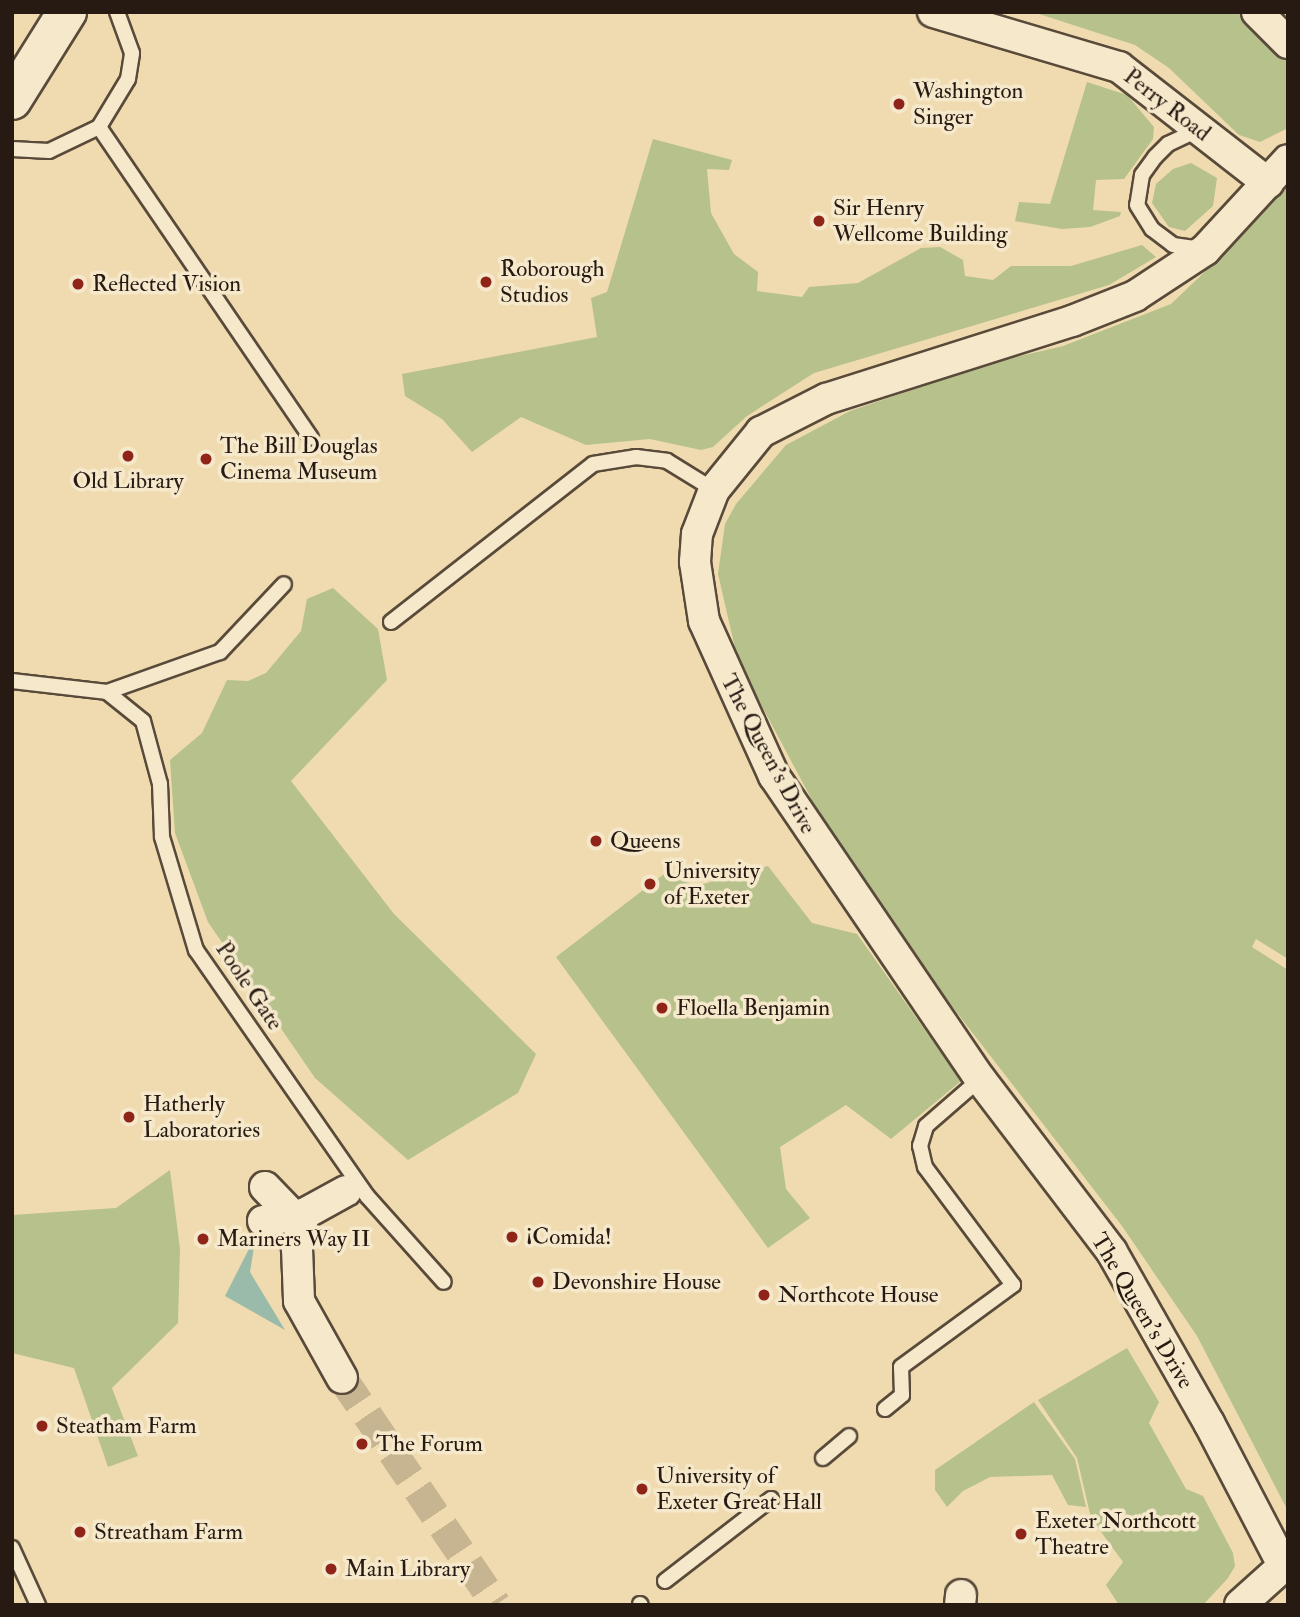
<!DOCTYPE html>
<meta charset="utf-8">
<style>
body{margin:0}
#map{position:relative;width:1300px;height:1617px;overflow:hidden;background:#efdbaf;font-family:"IM FELL Double Pica",serif}
div>[style]{position:absolute}
[style*='--x']{left:calc(var(--x)*1px);top:calc(var(--y)*1px);width:calc(var(--w)*1px);rotate:calc(var(--a)*1deg)}
.green>*{inset:0;background:#b6c18c}
.water>*{inset:0;background:#9abba9}
.street-tunnel>*{height:30px;margin-top:-15px;transform-origin:0;background:repeating-linear-gradient(90deg,#c7b490 0 30px,transparent 0 45px)}
.roads{filter:drop-shadow(2px 0 #594a3a) drop-shadow(-2px 0 #594a3a) drop-shadow(0 2px #594a3a) drop-shadow(0 -2px #594a3a)}
.lane>*{height:14px;margin:-7px;padding:0 7px;transform-origin:7px;border-radius:7px;background:#f5e8cb}
.street>*{height:30px;margin:-15px;padding:0 15px;transform-origin:15px;border-radius:15px;background:#f5e8cb}
.secondary>*{height:38px;margin:-19px;padding:0 19px;transform-origin:19px;border-radius:19px;background:#f5e8cb}
.dots>*{width:19px;height:19px;translate:-50% -50%;box-sizing:border-box;border:4px solid #f5e8cb;border-radius:50%}
span{translate:-50% -50%;white-space:nowrap;text-align:center;line-height:1.15;-webkit-text-stroke:7px #f5e8cb;paint-order:stroke}
.poi-label{font-size:23px;color:#271a13}
.left{translate:0 -50%;text-align:left}
.street-label{font-size:23px;color:#271a13}
.frame{position:absolute;inset:0;border:14px solid #271a13;pointer-events:none}
</style>
<div id="map">
<div class="green">
<i style="clip-path:polygon(1033px 12px,1237px 12px,1288px 61px,1288px 128px,1260px 142px,1239px 135px,1169px 68px,1135px 45px)"></i>
<i style="clip-path:polygon(1087px 82px,1127px 95px,1154px 127px,1153px 139px,1124px 179px,1096px 180px,1093px 210px,1121px 212px,1120px 216px,1090px 227px,1062px 229px,1015px 221px,1019px 202px,1050px 204px)"></i>
<i style="clip-path:polygon(653px 139px,732px 160px,729px 170px,707px 169px,711px 213px,734px 254px,758px 272px,757px 291px,802px 297px,809px 287px,858px 283px,921px 248px,940px 247px,963px 260px,965px 276px,993px 280px,1011px 266px,1071px 266px,1142px 245px,1156px 257px,1109px 285px,814px 373px,747px 416px,713px 447px,701px 450px,650px 439px,586px 445px,521px 417px,472px 452px,442px 419px,405px 396px,402px 374px,597px 337px,591px 298px,607px 292px)"></i>
<i style="clip-path:polygon(1191px 163px,1217px 178px,1213px 206px,1185px 231px,1169px 227px,1152px 203px,1156px 184px,1173px 169px)"></i>
<i style="clip-path:polygon(1288px 182px,1288px 959px,1256px 939px,1252px 947px,1288px 970px,1288px 1511px,1197px 1336px,1122px 1226px,855px 881px,738px 661px,718px 574px,725px 524px,736px 504px,786px 445px,850px 411px,994px 362px,1063px 346px,1171px 304px,1237px 241px,1221px 231px)"></i>
<i style="clip-path:polygon(333px 588px,378px 629px,387px 680px,291px 781px,394px 914px,536px 1054px,518px 1093px,408px 1160px,315px 1078px,208px 922px,175px 833px,170px 760px,202px 733px,227px 680px,248px 681px,266px 673px,301px 631px,307px 599px)"></i>
<i style="clip-path:polygon(768px 866px,812px 923px,857px 934px,961px 1081px,891px 1139px,846px 1105px,780px 1147px,786px 1189px,810px 1218px,768px 1248px,556px 957px,664px 874px,696px 886px)"></i>
<i style="clip-path:polygon(170px 1170px,180px 1249px,178px 1323px,112px 1388px,138px 1456px,108px 1467px,74px 1368px,12px 1353px,12px 1215px,116px 1208px)"></i>
<i style="clip-path:polygon(1127px 1348px,1159px 1402px,1149px 1423px,1186px 1489px,1203px 1496px,1233px 1553px,1235px 1566px,1228px 1578px,1203px 1605px,1119px 1605px,1106px 1585px,1123px 1562px,1091px 1518px,1077px 1458px,1038px 1400px)"></i>
<i style="clip-path:polygon(1034px 1402px,1075px 1459px,1086px 1507px,1068px 1505px,1052px 1475px,990px 1477px,963px 1491px,947px 1507px,935px 1490px,935px 1470px)"></i>
</div>
<div class="water">
<i style="clip-path:polygon(256px 1235px,250px 1272px,285px 1330px,225px 1296px)"></i>
</div>
<div class="street-tunnel">
<i style="--x:342;--y:1378;--w:274;--a:55.8"></i>
</div>
<div class="roads">
<div class="lane">
<i style="--x:99;--y:127;--w:376;--a:55.7"></i>
<i style="--x:1200;--y:129;--w:35;--a:155"></i>
<i style="--x:1168;--y:144;--w:18;--a:135"></i>
<i style="--x:1155;--y:157;--w:22;--a:126"></i>
<i style="--x:1142;--y:175;--w:30;--a:99"></i>
<i style="--x:1137;--y:205;--w:28;--a:58"></i>
<i style="--x:1152;--y:229;--w:26;--a:37"></i>
<i style="--x:1173;--y:245;--w:27;--a:8"></i>
<i style="--x:12;--y:149;--w:37;--a:3"></i>
<i style="--x:49;--y:151;--w:55;--a:-25.6"></i>
<i style="--x:99;--y:127;--w:56;--a:-58.9"></i>
<i style="--x:128;--y:79;--w:26;--a:-81"></i>
<i style="--x:132;--y:53;--w:44;--a:-110.1"></i>
<i style="--x:391;--y:622;--w:256;--a:-38"></i>
<i style="--x:593;--y:464;--w:44;--a:-9.2"></i>
<i style="--x:636;--y:457;--w:31;--a:7"></i>
<i style="--x:667;--y:461;--w:55;--a:31.7"></i>
<i style="--x:12;--y:681;--w:96;--a:6.6"></i>
<i style="--x:107;--y:692;--w:46;--a:38.9"></i>
<i style="--x:143;--y:721;--w:65;--a:74.9"></i>
<i style="--x:160;--y:784;--w:53;--a:87.8"></i>
<i style="--x:162;--y:837;--w:118;--a:73.3"></i>
<i style="--x:196;--y:950;--w:300;--a:55.2"></i>
<i style="--x:367;--y:1196;--w:115;--a:48.2"></i>
<i style="--x:107;--y:692;--w:120;--a:-19.5"></i>
<i style="--x:220;--y:652;--w:93;--a:-46.7"></i>
<i style="--x:885;--y:1409;--w:22;--a:-39"></i>
<i style="--x:902;--y:1395;--w:28;--a:-92"></i>
<i style="--x:901;--y:1367;--w:139;--a:-36.2"></i>
<i style="--x:1013;--y:1285;--w:147;--a:-126.7"></i>
<i style="--x:925;--y:1167;--w:22;--a:-103"></i>
<i style="--x:920;--y:1146;--w:21;--a:-73"></i>
<i style="--x:926;--y:1126;--w:72;--a:-41"></i>
<i style="--x:823;--y:1458;--w:34;--a:-40"></i>
<i style="--x:12;--y:1548;--w:63;--a:65.5"></i>
<i style="--x:665;--y:1581;--w:134;--a:-37.7"></i>
<i style="--x:640;--y:1604;--w:1;--a:45"></i>
</div>
<div class="street">
<i style="--x:933;--y:12;--w:194;--a:16.5"></i>
<i style="--x:1119;--y:67;--w:189;--a:37.9"></i>
<i style="--x:1257;--y:12;--w:44;--a:45"></i>
<i style="--x:265;--y:1187;--w:40;--a:46"></i>
<i style="--x:304;--y:1214;--w:35;--a:102"></i>
<i style="--x:297;--y:1248;--w:53;--a:87.8"></i>
<i style="--x:299;--y:1301;--w:88;--a:60.8"></i>
<i style="--x:263;--y:1221;--w:42;--a:-9.7"></i>
<i style="--x:304;--y:1214;--w:48;--a:-28.7"></i>
<i style="--x:1283;--y:1565;--w:160;--a:-117.5"></i>
<i style="--x:1209;--y:1423;--w:197;--a:-119.6"></i>
<i style="--x:1112;--y:1252;--w:218;--a:-127.3"></i>
<i style="--x:980;--y:1079;--w:366;--a:-124.2"></i>
<i style="--x:774;--y:776;--w:170;--a:-114.3"></i>
<i style="--x:704;--y:621;--w:60;--a:-98.7"></i>
<i style="--x:695;--y:562;--w:28;--a:-86"></i>
<i style="--x:697;--y:534;--w:47;--a:-68.9"></i>
<i style="--x:714;--y:490;--w:75;--a:-51"></i>
<i style="--x:761;--y:432;--w:73;--a:-26.9"></i>
<i style="--x:826;--y:399;--w:258;--a:-17.6"></i>
<i style="--x:1072;--y:321;--w:68;--a:-21.6"></i>
<i style="--x:1135;--y:296;--w:84;--a:-33.3"></i>
<i style="--x:1205;--y:250;--w:122;--a:-47.3"></i>
<i style="--x:960;--y:1605;--w:10;--a:-84"></i>
<i style="--x:1240;--y:1605;--w:64;--a:-41.9"></i>
</div>
<div class="secondary">
<i style="--x:12;--y:100;--w:104;--a:-58"></i>
</div>
</div>
<div class="dots">
<i style="left:899px;top:104px;background:#8f2418"></i>
<i style="left:819px;top:221px;background:#8f2418"></i>
<i style="left:486px;top:282px;background:#8f2418"></i>
<i style="left:78px;top:284px;background:#8f2418"></i>
<i style="left:128px;top:456px;background:#8f2418"></i>
<i style="left:206px;top:459px;background:#8f2418"></i>
<i style="left:596px;top:841px;background:#8f2418"></i>
<i style="left:650px;top:884px;background:#8f2418"></i>
<i style="left:662px;top:1008px;background:#8f2418"></i>
<i style="left:129px;top:1117px;background:#8f2418"></i>
<i style="left:512px;top:1237px;background:#8f2418"></i>
<i style="left:203px;top:1239px;background:#8f2418"></i>
<i style="left:538px;top:1282px;background:#8f2418"></i>
<i style="left:764px;top:1295px;background:#8f2418"></i>
<i style="left:42px;top:1426px;background:#8f2418"></i>
<i style="left:362px;top:1444px;background:#8f2418"></i>
<i style="left:642px;top:1489px;background:#8f2418"></i>
<i style="left:80px;top:1532px;background:#8f2418"></i>
<i style="left:1021px;top:1534px;background:#8f2418"></i>
<i style="left:331px;top:1569px;background:#8f2418"></i>
</div>
<div class="poi-label">
<span class="left" style="left:913px;top:104px">Washington<br>Singer</span>
<span class="left" style="left:833px;top:221px">Sir Henry<br>Wellcome Building</span>
<span class="left" style="left:500px;top:282px">Roborough<br>Studios</span>
<span class="left" style="left:92px;top:284px">Reflected Vision</span>
<span class="left" style="left:220px;top:459px">The Bill Douglas<br>Cinema Museum</span>
<span style="left:128px;top:481px">Old Library</span>
<span class="left" style="left:610px;top:841px">Queens</span>
<span class="left" style="left:664px;top:884px">University<br>of Exeter</span>
<span class="left" style="left:676px;top:1008px">Floella Benjamin</span>
<span class="left" style="left:143px;top:1117px">Hatherly<br>Laboratories</span>
<span class="left" style="left:526px;top:1237px">¡Comida!</span>
<span class="left" style="left:217px;top:1239px">Mariners Way II</span>
<span class="left" style="left:552px;top:1282px">Devonshire House</span>
<span class="left" style="left:778px;top:1295px">Northcote House</span>
<span class="left" style="left:56px;top:1426px">Steatham Farm</span>
<span class="left" style="left:376px;top:1444px">The Forum</span>
<span class="left" style="left:656px;top:1489px">University of<br>Exeter Great Hall</span>
<span class="left" style="left:1035px;top:1534px">Exeter Northcott<br>Theatre</span>
<span class="left" style="left:94px;top:1532px">Streatham Farm</span>
<span class="left" style="left:345px;top:1569px">Main Library</span>
</div>
<div class="street-label">
<span style="left:1167px;top:105px;rotate:38deg">Perry Road</span>
<span style="left:768px;top:754px;rotate:62deg">The Queen's Drive</span>
<span style="left:249px;top:986px;rotate:56deg">Poole Gate</span>
<span style="left:1142px;top:1311px;rotate:59deg">The Queen's Drive</span>
</div>
<div class="frame"></div>
</div>
